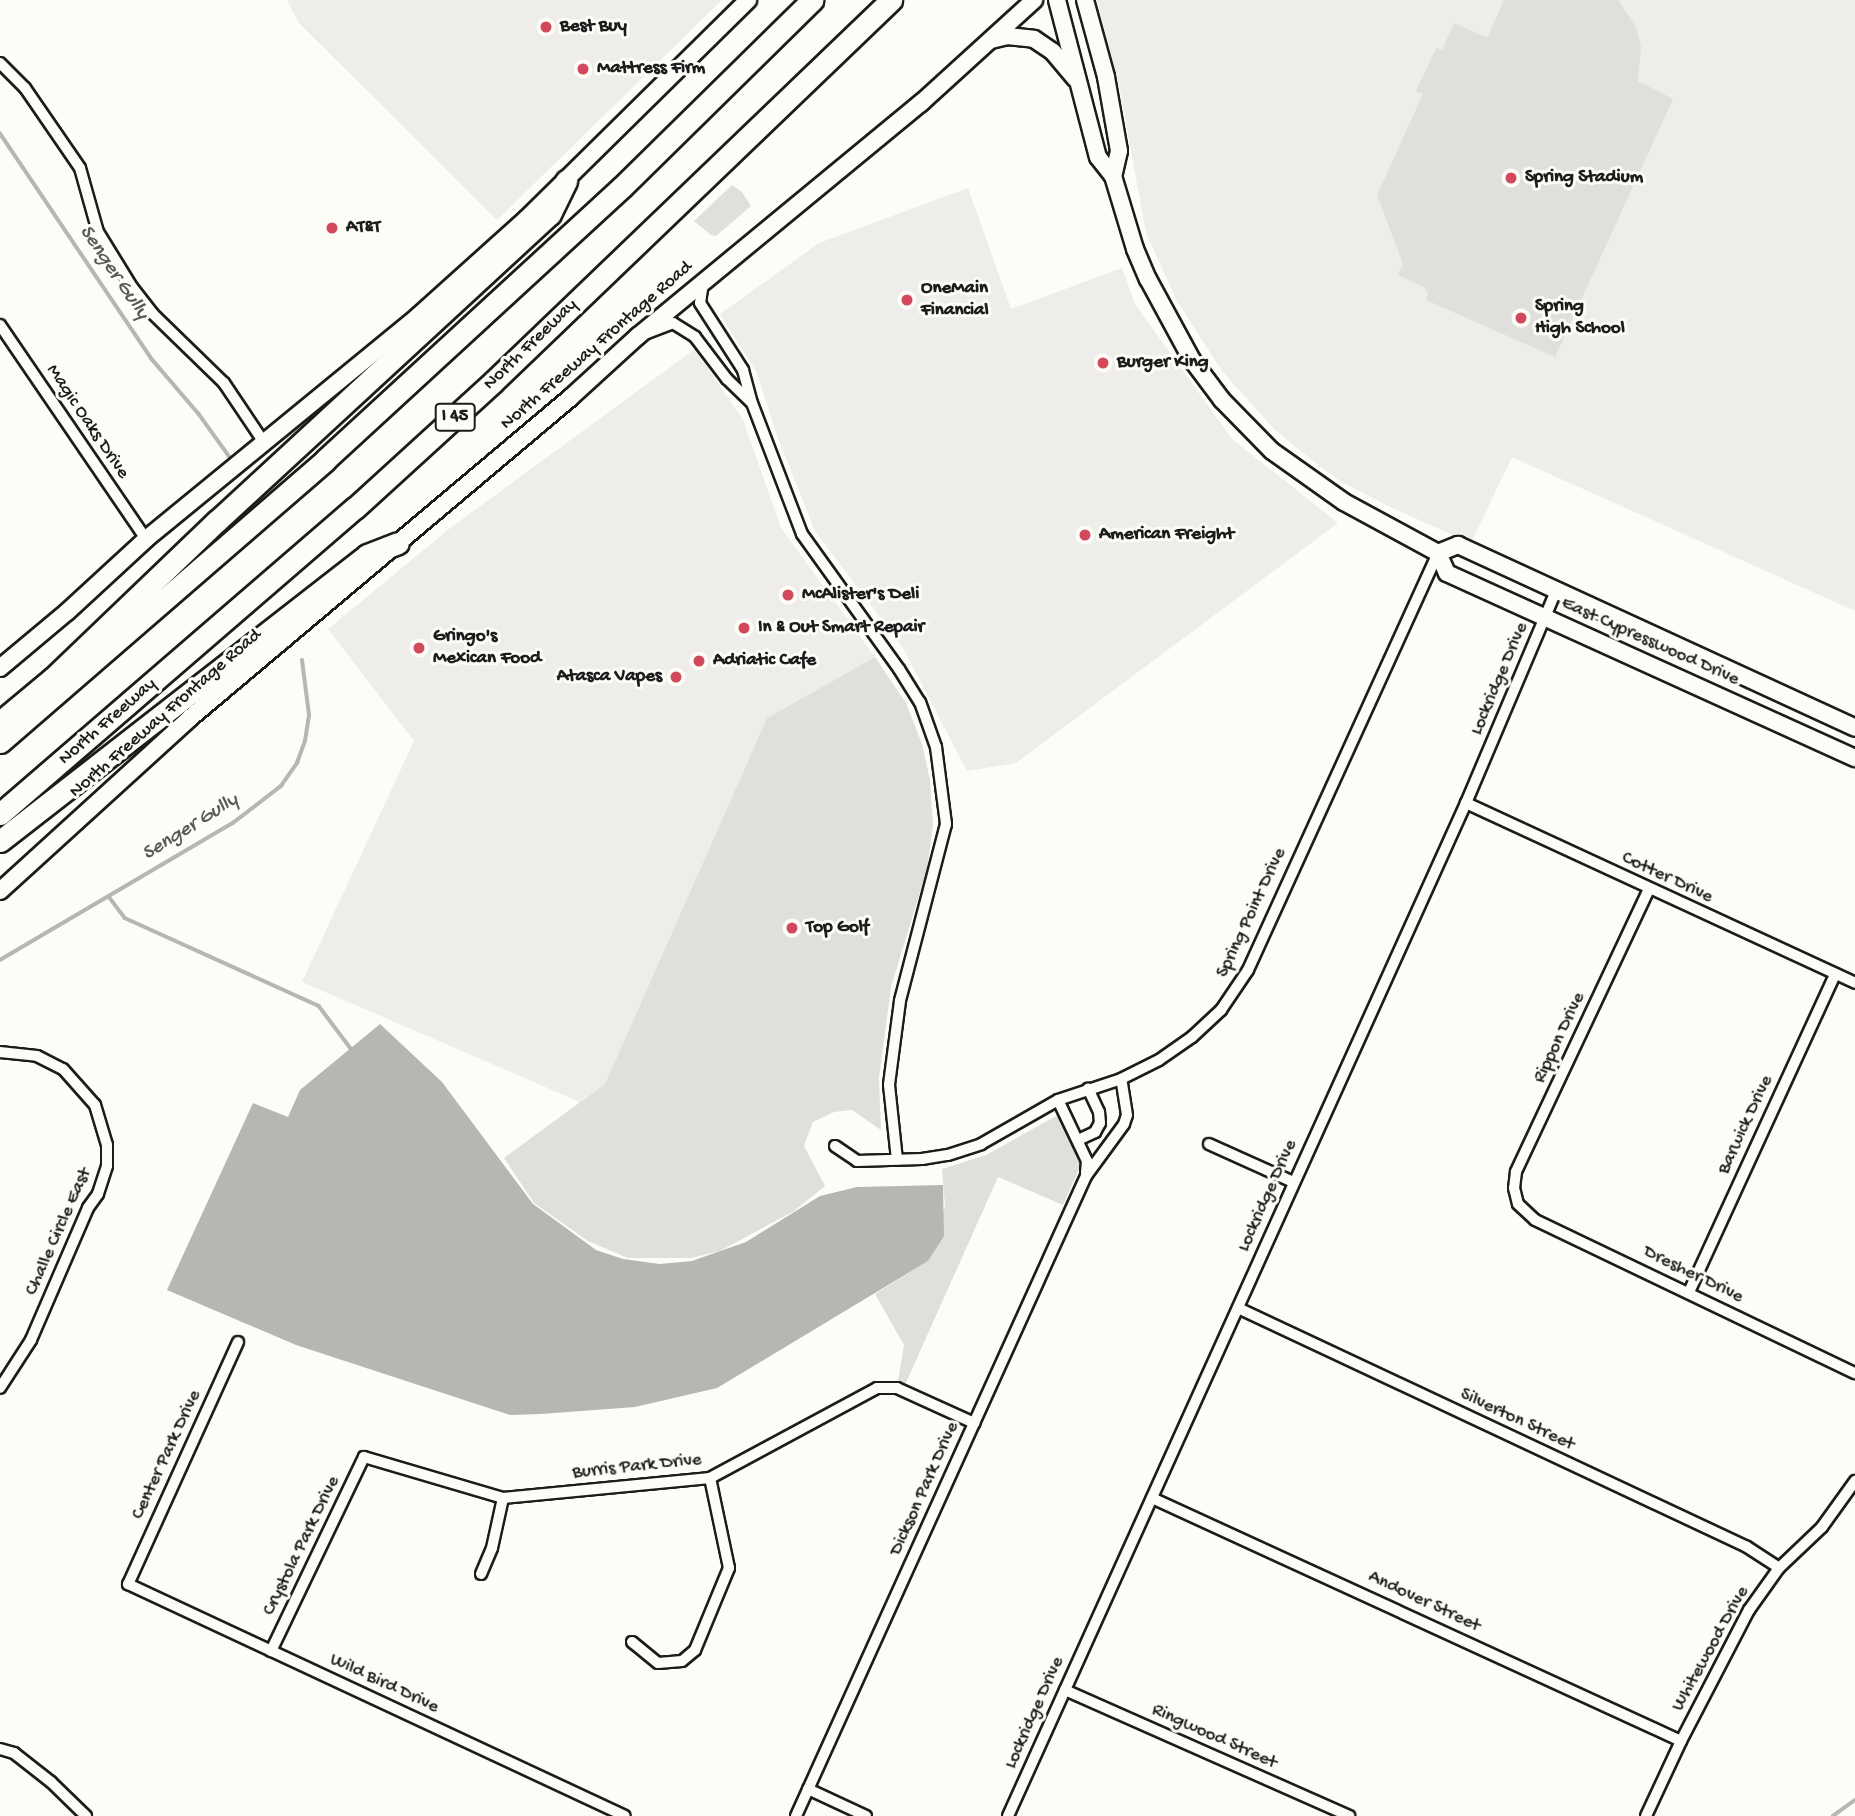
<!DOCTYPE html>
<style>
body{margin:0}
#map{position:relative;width:1855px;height:1816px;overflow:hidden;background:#fdfcf7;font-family:"Gochi Hand",sans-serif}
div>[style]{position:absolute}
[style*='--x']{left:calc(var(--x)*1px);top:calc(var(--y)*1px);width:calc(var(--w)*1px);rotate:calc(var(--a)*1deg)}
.built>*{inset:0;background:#eeede9}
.green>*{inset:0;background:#e0dfdb}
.water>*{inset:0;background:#b7b6b2}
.stream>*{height:3.5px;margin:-1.75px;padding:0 1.75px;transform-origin:1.75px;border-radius:1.75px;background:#b7b6b2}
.roads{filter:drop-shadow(2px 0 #1c1c1c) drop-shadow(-2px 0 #1c1c1c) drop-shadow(0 2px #1c1c1c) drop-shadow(0 -2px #1c1c1c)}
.street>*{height:10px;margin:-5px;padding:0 5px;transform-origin:5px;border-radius:5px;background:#fdfcf7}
.secondary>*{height:16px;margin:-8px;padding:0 8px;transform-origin:8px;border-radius:8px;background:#fdfcf7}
.highway>*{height:21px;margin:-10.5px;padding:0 10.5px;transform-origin:10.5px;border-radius:10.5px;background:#fdfcf7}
.dots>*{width:19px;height:19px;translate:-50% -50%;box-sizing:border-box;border:4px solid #fdfcf7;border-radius:50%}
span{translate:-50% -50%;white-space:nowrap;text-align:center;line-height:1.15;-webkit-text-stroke:6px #fdfcf7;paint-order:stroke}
.shield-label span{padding:2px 5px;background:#fdfcf7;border:2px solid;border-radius:5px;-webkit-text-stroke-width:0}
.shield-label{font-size:18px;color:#1c1c1c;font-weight:700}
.poi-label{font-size:19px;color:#1c1c1c;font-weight:700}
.left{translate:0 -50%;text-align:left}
.right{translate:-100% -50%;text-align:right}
.street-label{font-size:19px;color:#1c1c1c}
.water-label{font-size:21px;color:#5a5a58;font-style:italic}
</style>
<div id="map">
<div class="built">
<i style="clip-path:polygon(287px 0,722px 0,497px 220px,299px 23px)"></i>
<i style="clip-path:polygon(1097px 0,1855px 0,1855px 611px,1512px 457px,1471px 543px,1390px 507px,1340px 481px,1314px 462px,1274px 429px,1222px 371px,1177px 301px,1146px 233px,1120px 90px)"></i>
<i style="clip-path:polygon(968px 188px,1011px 309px,1122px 268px,1135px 304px,1232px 439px,1338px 523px,1016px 763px,967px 771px,903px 648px,815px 531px,777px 436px,757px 373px,720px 314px,819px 243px)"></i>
<i style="clip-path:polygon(695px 349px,743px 420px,781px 528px,875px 657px,767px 718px,605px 1084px,580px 1102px,302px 982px,414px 741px,328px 629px,449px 529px)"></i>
</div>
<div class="green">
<i style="clip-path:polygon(1504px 0,1618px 0,1636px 27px,1641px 46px,1638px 81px,1673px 99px,1555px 357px,1426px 300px,1428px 294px,1424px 287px,1398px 275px,1403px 264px,1377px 195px,1423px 94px,1416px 91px,1436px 48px,1442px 50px,1454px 23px,1487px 38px)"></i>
<i style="clip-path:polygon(732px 185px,742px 192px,751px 206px,716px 236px,711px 235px,694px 221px)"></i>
<i style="clip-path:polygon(875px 657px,906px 703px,922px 744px,930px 780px,933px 825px,927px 869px,891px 987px,879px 1078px,881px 1130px,852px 1110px,834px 1112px,813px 1122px,804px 1146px,825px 1186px,794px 1211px,720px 1251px,691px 1258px,628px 1258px,588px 1241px,534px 1203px,504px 1158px,605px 1084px,767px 718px)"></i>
<i style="clip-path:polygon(1056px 1116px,1062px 1119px,1078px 1148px,1081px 1165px,1063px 1205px,998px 1177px,905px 1385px,898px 1381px,904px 1345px,875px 1294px,928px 1261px,945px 1206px,942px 1169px,986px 1155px)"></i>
</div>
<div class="water">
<i style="clip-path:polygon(380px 1024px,442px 1082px,533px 1204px,596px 1250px,623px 1259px,660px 1264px,692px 1261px,746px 1242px,820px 1196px,857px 1187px,943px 1185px,944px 1236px,928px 1261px,717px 1388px,635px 1407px,541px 1414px,510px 1415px,296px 1345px,167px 1290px,253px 1103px,288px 1117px,300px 1090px)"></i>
</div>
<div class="stream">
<i style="--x:0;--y:133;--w:271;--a:56.1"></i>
<i style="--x:151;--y:358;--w:74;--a:49.4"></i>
<i style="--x:199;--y:414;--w:57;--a:54.3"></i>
<i style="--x:110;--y:898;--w:25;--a:53"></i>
<i style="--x:125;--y:918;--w:213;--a:24.4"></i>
<i style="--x:319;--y:1006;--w:55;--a:53.1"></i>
<i style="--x:0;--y:960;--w:270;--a:-30.5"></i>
<i style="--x:233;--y:823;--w:61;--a:-37.6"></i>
<i style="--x:281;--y:786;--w:28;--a:-55"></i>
<i style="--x:297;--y:763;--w:23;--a:-70"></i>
<i style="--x:305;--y:741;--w:26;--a:-81"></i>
<i style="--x:309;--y:715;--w:55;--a:-97.3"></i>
<i style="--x:1833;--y:1816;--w:27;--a:-36"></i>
</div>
<div class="roads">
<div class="street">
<i style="--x:0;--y:63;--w:35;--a:45"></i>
<i style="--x:25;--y:88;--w:97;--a:55.5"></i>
<i style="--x:80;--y:168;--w:66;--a:74.3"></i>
<i style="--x:98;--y:232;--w:65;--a:58.3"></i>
<i style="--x:132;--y:287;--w:34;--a:52"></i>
<i style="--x:153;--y:314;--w:99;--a:44.2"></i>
<i style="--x:224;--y:383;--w:73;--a:56.1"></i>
<i style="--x:703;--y:282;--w:21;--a:98"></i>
<i style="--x:700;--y:303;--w:80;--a:57.3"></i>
<i style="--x:743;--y:370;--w:34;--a:75"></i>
<i style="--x:752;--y:403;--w:140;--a:69.1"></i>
<i style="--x:802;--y:534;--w:166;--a:54.3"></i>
<i style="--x:899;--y:669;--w:39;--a:58"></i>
<i style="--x:920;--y:702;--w:48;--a:70.4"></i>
<i style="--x:936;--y:747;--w:78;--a:82.6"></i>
<i style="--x:946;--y:824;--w:183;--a:104.6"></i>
<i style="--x:900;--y:1001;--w:85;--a:97.5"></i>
<i style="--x:889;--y:1085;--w:75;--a:83.9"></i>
<i style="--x:0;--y:325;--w:259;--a:55.7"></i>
<i style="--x:647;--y:333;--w:28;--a:-21"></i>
<i style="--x:673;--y:323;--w:26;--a:32"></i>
<i style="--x:695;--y:337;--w:53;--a:52.7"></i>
<i style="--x:727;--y:379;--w:32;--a:44"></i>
<i style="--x:1466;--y:803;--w:429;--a:24.8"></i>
<i style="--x:1649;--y:889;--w:313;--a:115.2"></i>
<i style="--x:1516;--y:1172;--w:16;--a:97"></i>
<i style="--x:1514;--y:1188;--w:16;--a:76"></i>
<i style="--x:1518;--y:1204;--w:23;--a:43"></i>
<i style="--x:1535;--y:1220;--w:355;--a:25.6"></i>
<i style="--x:0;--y:1052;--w:37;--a:6"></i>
<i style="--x:37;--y:1056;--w:29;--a:27"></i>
<i style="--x:63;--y:1069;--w:48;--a:48.4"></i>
<i style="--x:95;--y:1105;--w:42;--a:73.3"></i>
<i style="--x:107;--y:1145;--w:21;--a:90"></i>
<i style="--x:107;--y:1166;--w:29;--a:108"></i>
<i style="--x:98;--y:1194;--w:17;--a:126"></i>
<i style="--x:88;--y:1208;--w:144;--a:113.4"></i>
<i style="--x:31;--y:1340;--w:57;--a:122.9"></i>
<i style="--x:1058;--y:1100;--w:68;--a:64.6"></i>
<i style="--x:1087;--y:1161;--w:12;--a:95"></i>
<i style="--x:1078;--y:1140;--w:19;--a:-25"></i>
<i style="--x:1095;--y:1132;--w:10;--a:-61"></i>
<i style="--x:1100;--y:1123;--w:11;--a:-95"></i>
<i style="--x:1099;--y:1112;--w:26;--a:-115"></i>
<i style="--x:1209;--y:1144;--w:92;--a:24.3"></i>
<i style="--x:835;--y:1146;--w:27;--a:34"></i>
<i style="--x:857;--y:1161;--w:65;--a:-1.8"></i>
<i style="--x:922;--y:1159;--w:26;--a:-9"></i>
<i style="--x:948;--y:1155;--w:35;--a:-18"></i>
<i style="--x:981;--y:1144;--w:89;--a:-29.7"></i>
<i style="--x:1058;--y:1100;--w:66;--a:-18.4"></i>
<i style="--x:1121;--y:1079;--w:42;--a:-26.6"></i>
<i style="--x:1159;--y:1060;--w:40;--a:-34.9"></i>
<i style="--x:1192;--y:1037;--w:40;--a:-43"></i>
<i style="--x:1221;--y:1010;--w:48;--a:-56"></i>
<i style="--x:1248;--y:970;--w:458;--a:-65.5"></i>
<i style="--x:1689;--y:1292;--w:350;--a:-65.3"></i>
<i style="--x:1238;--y:1308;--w:562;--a:25.15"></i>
<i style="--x:1747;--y:1547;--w:38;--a:33"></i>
<i style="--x:238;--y:1342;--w:266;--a:114.4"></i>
<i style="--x:128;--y:1584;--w:548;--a:25.02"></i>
<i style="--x:1152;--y:1498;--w:582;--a:24.67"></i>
<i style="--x:481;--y:1574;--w:28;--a:-67"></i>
<i style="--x:492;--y:1548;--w:51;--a:-77.6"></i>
<i style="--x:632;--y:1642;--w:33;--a:39"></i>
<i style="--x:658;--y:1663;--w:24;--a:-5"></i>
<i style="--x:682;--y:1661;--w:17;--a:-40"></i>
<i style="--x:695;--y:1650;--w:89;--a:-67.5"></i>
<i style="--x:729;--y:1568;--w:92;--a:-101.9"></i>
<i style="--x:271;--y:1651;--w:215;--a:-64.4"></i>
<i style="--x:364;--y:1457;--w:145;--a:16.4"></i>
<i style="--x:503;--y:1498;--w:208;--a:-5.5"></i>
<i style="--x:710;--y:1478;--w:190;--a:-28.3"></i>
<i style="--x:877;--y:1388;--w:20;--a:0"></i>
<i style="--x:897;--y:1388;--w:85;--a:24.4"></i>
<i style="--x:1065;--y:1690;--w:311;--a:23.9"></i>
<i style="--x:0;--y:1749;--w:15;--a:16"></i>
<i style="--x:14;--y:1753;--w:47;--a:38.1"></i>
<i style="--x:51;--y:1782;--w:49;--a:44.2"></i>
<i style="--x:808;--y:1789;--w:64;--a:25"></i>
<i style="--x:796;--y:1816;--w:703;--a:-65.62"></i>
<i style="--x:1086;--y:1176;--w:64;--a:-53.8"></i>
<i style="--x:1124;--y:1124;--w:9;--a:-72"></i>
<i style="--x:1127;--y:1115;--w:36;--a:-99"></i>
<i style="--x:1008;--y:1816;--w:1112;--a:-65.67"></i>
<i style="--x:1466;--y:803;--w:233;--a:-67"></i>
<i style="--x:1646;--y:1816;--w:83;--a:-65"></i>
<i style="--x:1681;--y:1741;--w:148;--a:-62.6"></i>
<i style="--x:1749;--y:1610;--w:52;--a:-54.5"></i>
<i style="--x:1779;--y:1568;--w:59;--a:-43.6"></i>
<i style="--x:1822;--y:1527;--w:57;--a:-54.3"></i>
</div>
<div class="secondary">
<i style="--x:1057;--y:0;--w:162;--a:75.4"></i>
<i style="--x:1098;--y:157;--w:24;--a:52"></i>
<i style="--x:1113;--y:176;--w:76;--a:73.2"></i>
<i style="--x:1135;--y:249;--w:33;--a:67"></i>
<i style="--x:1148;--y:279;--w:92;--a:61.5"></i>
<i style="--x:1192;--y:360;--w:50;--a:53.1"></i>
<i style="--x:1222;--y:400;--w:71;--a:45.6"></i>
<i style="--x:1272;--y:451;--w:88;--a:35.3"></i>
<i style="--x:1344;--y:502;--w:107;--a:28.5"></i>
<i style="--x:1438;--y:553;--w:22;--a:66"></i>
<i style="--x:1447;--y:573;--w:448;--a:24.4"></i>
<i style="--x:1085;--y:0;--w:80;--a:74.7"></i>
<i style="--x:1106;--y:77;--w:75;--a:80"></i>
<i style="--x:1119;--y:151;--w:26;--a:103"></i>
<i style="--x:991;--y:40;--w:16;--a:-14"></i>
<i style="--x:1007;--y:36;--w:27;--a:6"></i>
<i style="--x:1034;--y:39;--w:23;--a:34"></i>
<i style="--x:1053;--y:52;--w:35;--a:50"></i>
<i style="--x:1438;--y:553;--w:22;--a:-22"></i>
<i style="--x:1458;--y:545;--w:437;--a:24.7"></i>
<i style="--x:0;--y:668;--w:87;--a:-39.9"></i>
<i style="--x:67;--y:612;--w:108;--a:-42.7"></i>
<i style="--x:146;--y:539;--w:352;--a:-39.3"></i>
<i style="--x:418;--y:316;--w:145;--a:-41.9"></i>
<i style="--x:526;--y:219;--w:312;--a:-44.6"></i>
<i style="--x:0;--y:891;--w:257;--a:-42.3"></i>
<i style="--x:190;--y:718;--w:497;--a:-40.1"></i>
<i style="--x:570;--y:398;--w:92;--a:-42.4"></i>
<i style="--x:638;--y:336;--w:367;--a:-39.5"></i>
<i style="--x:921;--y:103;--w:153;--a:-42.3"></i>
</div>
<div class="highway">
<i style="--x:0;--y:722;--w:69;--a:-39.7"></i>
<i style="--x:53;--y:678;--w:227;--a:-43.8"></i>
<i style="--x:217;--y:521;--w:453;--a:-42.7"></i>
<i style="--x:550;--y:214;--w:37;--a:-64"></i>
<i style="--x:0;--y:742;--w:430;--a:-40.9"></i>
<i style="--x:325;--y:460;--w:403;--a:-42.6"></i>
<i style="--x:622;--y:187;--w:267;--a:-44.5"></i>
<i style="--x:0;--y:814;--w:469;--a:-40.8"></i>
<i style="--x:355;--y:508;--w:187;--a:-42.4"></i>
<i style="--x:493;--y:382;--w:552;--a:-43.82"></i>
<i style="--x:0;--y:841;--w:465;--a:-37.9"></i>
<i style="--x:367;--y:555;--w:33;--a:-21"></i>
</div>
</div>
<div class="dots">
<i style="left:546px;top:27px;background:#d1495b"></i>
<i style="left:583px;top:69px;background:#d1495b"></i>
<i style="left:1511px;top:178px;background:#d1495b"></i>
<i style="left:332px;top:228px;background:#d1495b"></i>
<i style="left:907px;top:300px;background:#d1495b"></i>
<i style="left:1521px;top:318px;background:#d1495b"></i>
<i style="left:1103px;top:363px;background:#d1495b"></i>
<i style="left:1085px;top:535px;background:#d1495b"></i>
<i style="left:788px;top:595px;background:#d1495b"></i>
<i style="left:744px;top:628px;background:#d1495b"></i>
<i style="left:419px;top:648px;background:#d1495b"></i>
<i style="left:699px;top:661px;background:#d1495b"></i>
<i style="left:676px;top:677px;background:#d1495b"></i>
<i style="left:792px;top:928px;background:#d1495b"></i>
</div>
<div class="shield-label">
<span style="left:455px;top:417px">I 45</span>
</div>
<div class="poi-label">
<span class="left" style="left:560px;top:27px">Best Buy</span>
<span class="left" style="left:597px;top:69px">Mattress Firm</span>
<span class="left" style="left:1525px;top:178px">Spring Stadium</span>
<span class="left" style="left:346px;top:228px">AT&amp;T</span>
<span class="left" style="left:921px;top:300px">OneMain<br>Financial</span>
<span class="left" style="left:1535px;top:318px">Spring<br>High School</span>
<span class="left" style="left:1117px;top:363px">Burger King</span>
<span class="left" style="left:1099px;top:535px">American Freight</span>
<span class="left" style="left:802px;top:595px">McAlister's Deli</span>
<span class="left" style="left:758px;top:628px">In &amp; Out Smart Repair</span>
<span class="left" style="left:433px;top:648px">Gringo's<br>Mexican Food</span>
<span class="left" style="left:713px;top:661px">Adriatic Cafe</span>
<span class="right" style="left:662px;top:677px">Atasca Vapes</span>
<span class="left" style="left:806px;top:928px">Top Golf</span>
</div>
<div class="street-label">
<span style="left:531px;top:345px;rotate:-44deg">North Freeway</span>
<span style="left:597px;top:346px;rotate:-41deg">North Freeway Frontage Road</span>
<span style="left:87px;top:422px;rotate:56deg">Magic Oaks Drive</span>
<span style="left:1650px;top:642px;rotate:24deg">East Cypresswood Drive</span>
<span style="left:1500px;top:679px;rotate:-67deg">Lockridge Drive</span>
<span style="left:166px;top:714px;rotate:-41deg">North Freeway Frontage Road</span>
<span style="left:108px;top:722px;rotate:-41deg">North Freeway</span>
<span style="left:1667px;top:878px;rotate:25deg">Cotter Drive</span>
<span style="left:1252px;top:913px;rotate:-65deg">Spring Point Drive</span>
<span style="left:1560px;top:1038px;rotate:-65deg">Rippon Drive</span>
<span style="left:1746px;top:1125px;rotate:-65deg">Barwick Drive</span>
<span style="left:1268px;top:1196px;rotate:-66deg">Lockridge Drive</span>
<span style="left:59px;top:1232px;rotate:-66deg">Challe Circle East</span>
<span style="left:1693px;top:1275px;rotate:26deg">Dresher Drive</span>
<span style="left:1517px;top:1420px;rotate:25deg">Silverton Street</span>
<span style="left:167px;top:1455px;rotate:-65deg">Center Park Drive</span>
<span style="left:637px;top:1467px;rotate:-6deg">Burris Park Drive</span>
<span style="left:925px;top:1489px;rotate:-66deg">Dickson Park Drive</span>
<span style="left:302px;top:1546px;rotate:-64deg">Crystola Park Drive</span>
<span style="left:1424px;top:1602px;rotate:25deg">Andover Street</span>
<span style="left:1711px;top:1649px;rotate:-61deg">Whitewood Drive</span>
<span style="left:384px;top:1684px;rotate:25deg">Wild Bird Drive</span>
<span style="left:1035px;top:1713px;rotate:-66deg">Lockridge Drive</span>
<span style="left:1214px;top:1737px;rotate:24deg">Ringwood Street</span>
</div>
<div class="water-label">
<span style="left:113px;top:273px;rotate:56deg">Senger Gully</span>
<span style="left:191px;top:828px;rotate:-32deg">Senger Gully</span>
</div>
</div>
